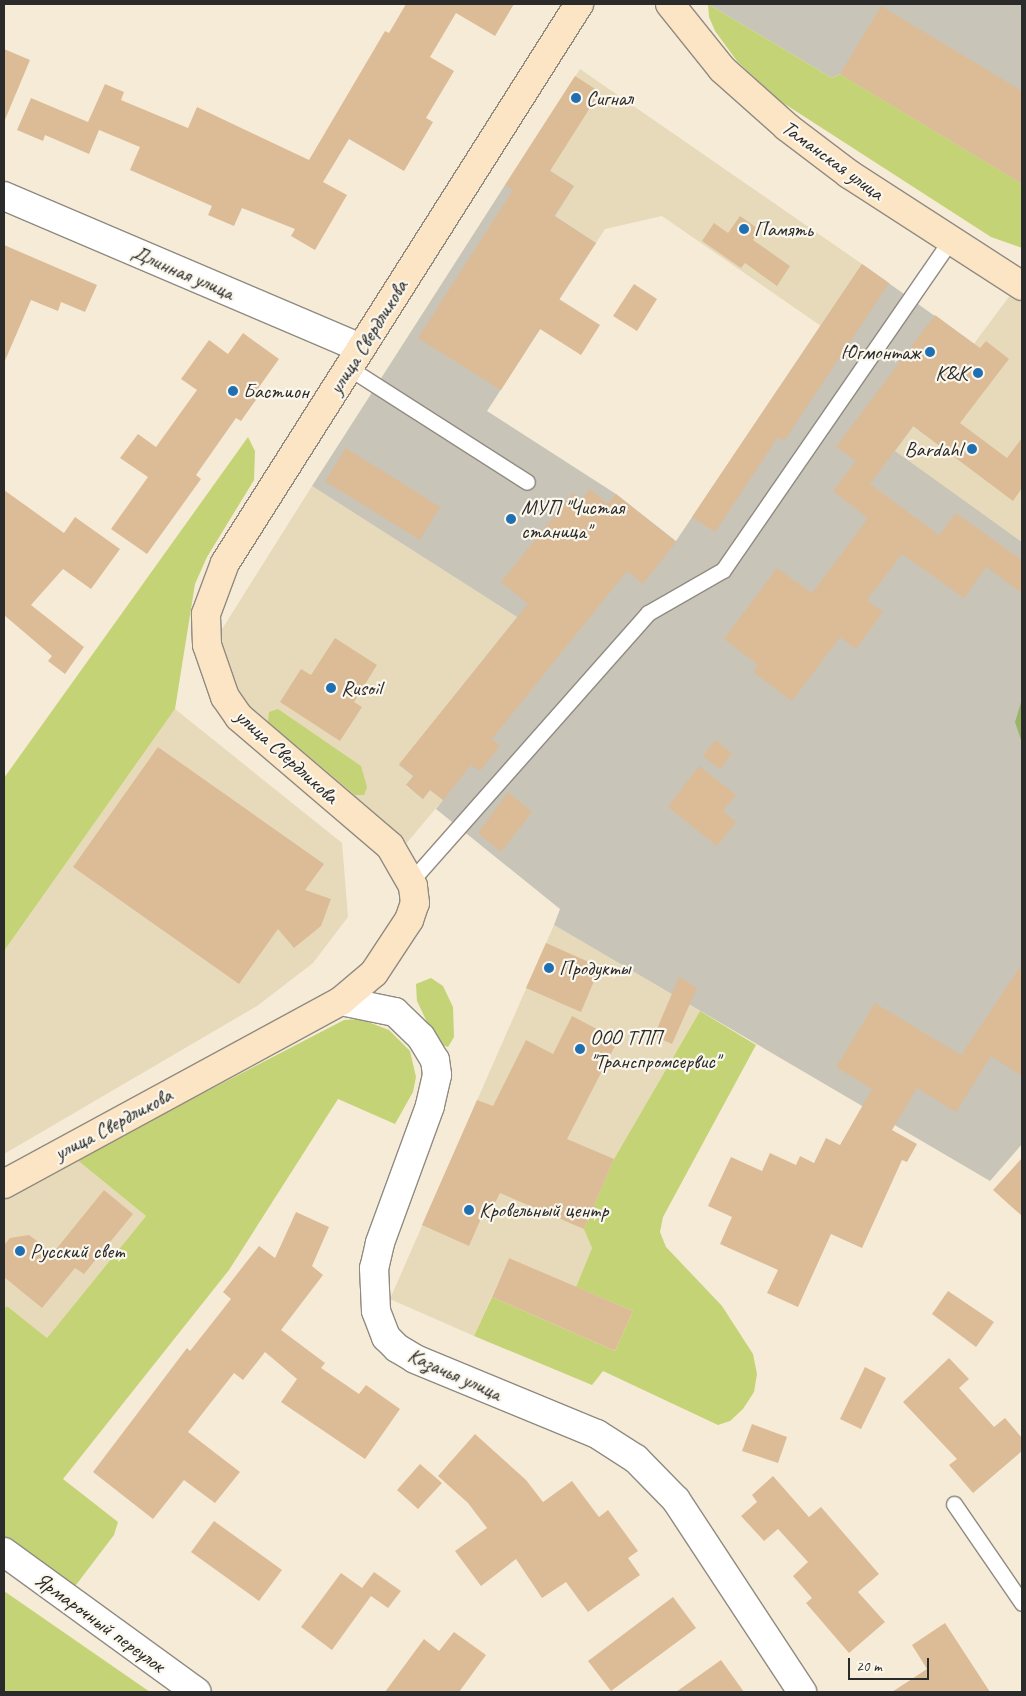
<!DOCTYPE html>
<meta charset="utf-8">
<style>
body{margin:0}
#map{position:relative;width:1026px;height:1696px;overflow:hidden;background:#f6ebd7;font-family:Caveat,sans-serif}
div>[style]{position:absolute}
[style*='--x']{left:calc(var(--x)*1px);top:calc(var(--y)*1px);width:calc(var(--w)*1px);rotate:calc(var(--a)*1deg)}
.built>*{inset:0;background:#e6daba}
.industrial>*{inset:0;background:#c8c4b8}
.green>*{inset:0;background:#c4d375}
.forest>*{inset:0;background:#9bb566}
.building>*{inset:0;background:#dcbc97}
.roads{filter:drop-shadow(1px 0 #908b81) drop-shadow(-1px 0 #908b81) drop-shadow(0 1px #908b81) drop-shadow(0 -1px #908b81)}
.lane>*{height:15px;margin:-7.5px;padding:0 7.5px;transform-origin:7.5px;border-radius:7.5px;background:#fff}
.street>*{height:28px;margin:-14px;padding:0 14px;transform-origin:14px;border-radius:14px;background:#fff}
.secondary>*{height:28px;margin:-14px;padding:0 14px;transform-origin:14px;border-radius:14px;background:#fce5c4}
.dots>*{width:14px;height:14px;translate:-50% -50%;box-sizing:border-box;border:2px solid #fbf7ec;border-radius:50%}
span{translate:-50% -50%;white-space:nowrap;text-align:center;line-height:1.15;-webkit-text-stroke:4.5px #fbf7ec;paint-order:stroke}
.poi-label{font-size:21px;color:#2b2b2b}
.left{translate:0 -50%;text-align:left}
.right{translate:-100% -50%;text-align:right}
.street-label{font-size:21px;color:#2b2b2b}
.frame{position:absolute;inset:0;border:5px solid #2b2b2b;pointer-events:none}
.scale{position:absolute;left:848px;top:1658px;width:81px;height:22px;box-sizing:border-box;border:2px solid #2b2b2b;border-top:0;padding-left:6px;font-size:15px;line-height:18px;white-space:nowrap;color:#2b2b2b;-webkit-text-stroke:4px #fbf7ec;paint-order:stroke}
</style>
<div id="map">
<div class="built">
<i style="clip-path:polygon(580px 69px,862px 264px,821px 326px,662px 216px,605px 229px,596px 243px,554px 216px,574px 186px,532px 159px,505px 185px)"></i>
<i style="clip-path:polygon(1011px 294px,1022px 301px,1022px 542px,894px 451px)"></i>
<i style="clip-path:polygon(312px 486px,517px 617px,399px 764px,414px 776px,406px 786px,423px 798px,430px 790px,443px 800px,405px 845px,253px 714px,225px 677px,219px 634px)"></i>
<i style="clip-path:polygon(175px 709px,342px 843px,348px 917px,313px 963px,257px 1006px,4px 1154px,4px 951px)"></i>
<i style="clip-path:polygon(554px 925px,700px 1011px,614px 1159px,592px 1248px,576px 1287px,509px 1258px,474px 1336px,390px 1299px)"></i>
<i style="clip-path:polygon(76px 1159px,146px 1216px,47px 1338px,7px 1306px,4px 1309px,4px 1196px)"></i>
</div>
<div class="industrial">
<i style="clip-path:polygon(708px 4px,1022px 4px,1022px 184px,840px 74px,832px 78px)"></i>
<i style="clip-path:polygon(532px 159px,574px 186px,555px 216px,596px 243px,487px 411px,616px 494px,676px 541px,862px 264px,974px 344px,895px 451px,1022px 542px,1022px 1144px,990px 1181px,554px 925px,560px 909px,436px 809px,443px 800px,430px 790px,423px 799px,406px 785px,413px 776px,399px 765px,517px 617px,312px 486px,505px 185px)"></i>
</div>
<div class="green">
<i style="clip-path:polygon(708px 4px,832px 78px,840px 74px,1022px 184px,1022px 248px,991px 237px,777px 99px,737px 61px,715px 31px,709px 17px)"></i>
<i style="clip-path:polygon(248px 437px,255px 451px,254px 480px,207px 557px,195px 584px,175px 709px,4px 951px,4px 778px)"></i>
<i style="clip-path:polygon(278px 709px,361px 766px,367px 787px,364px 795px,355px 795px,268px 722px,269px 712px)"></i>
<i style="clip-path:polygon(431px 978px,443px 986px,453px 1007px,454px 1037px,448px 1047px,437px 1043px,417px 1001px,416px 984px)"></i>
<i style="clip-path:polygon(700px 1011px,756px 1045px,663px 1217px,660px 1232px,666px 1247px,722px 1306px,753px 1354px,757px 1374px,754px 1392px,743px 1409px,730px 1421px,718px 1425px,603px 1371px,592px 1385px,474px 1336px,492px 1297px,615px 1351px,633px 1311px,576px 1287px,592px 1248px,584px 1229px,614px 1159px)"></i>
<i style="clip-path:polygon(360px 1019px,389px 1030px,410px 1051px,416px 1077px,413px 1092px,395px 1124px,338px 1099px,229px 1270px,63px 1479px,118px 1522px,114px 1535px,76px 1585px,69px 1584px,4px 1539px,4px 1309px,7px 1306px,47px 1338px,146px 1216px,76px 1159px,344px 1020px)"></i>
<i style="clip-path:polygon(4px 1591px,150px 1692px,4px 1692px)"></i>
</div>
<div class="forest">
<i style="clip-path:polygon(1022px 699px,1022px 743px,1015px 722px)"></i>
</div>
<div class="building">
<i style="clip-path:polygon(406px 4px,514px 4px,495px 36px,456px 13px,430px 57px,454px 71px,426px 118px,433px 122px,404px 171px,349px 139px,323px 182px,347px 195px,315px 250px,291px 236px,295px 229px,242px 208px,234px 226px,208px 215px,212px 206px,130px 170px,140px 147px,99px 130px,89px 154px,45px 135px,43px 141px,17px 130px,31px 98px,88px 122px,105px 84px,124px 92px,121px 100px,188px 128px,197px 107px,309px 160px,385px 31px,389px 33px)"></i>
<i style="clip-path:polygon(881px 6px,1022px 91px,1022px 184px,840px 74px)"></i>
<i style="clip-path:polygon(4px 49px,30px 60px,4px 122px)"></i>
<i style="clip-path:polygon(575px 76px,600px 92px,550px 171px,574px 186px,554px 216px,596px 243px,559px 299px,600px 325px,581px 355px,540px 329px,501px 390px,418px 338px,513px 190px,505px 185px)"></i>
<i style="clip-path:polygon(740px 216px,760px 230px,753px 240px,790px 266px,777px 286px,745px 263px,741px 268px,702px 241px,714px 223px,728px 233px)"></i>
<i style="clip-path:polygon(4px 245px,97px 285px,85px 312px,61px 302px,58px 311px,31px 300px,4px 363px)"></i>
<i style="clip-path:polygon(862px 264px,889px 283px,784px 441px,778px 437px,715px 532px,692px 517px)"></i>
<i style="clip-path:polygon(634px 284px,657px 299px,637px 331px,613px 316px)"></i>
<i style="clip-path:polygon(935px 315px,980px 348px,986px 341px,1009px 359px,960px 423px,1007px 458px,1022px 438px,1022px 488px,1013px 501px,913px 426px,870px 484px,939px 535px,956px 513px,1022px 560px,1022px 593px,986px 567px,964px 598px,902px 554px,867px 600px,883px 612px,856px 649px,840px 637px,792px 701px,753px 672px,758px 665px,724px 639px,777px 568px,812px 593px,868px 518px,833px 491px,856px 461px,836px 447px)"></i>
<i style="clip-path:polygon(243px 333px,279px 359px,259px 387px,263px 390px,241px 421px,236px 418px,196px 475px,201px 479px,147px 554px,111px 529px,148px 477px,120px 458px,138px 434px,156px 447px,197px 390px,181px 379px,209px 340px,228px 354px)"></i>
<i style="clip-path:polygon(346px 448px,440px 507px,420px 540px,325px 481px)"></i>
<i style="clip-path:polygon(590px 489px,608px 504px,616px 494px,676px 542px,643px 584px,627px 571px,492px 739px,500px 746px,480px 771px,471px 765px,443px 800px,430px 790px,423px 799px,406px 785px,414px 776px,399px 764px,528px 604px,501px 582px,573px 493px,581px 500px)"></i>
<i style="clip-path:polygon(4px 490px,64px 533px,75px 517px,120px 549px,91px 589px,63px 569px,31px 605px,84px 647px,65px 674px,48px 661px,52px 656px,4px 615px)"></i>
<i style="clip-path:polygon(335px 638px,377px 665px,354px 702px,362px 707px,340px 741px,280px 702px,301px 669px,311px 675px)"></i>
<i style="clip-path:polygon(715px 740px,732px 753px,720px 769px,703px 756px)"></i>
<i style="clip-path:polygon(158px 747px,324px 864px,305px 890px,331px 899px,321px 926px,294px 948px,278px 929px,239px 984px,73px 867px)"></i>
<i style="clip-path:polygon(699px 766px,736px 795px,723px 811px,736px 822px,717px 846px,668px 807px)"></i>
<i style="clip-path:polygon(508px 792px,532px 812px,501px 852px,478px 833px)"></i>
<i style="clip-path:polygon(546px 943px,600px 967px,581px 1012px,526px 988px)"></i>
<i style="clip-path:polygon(1022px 964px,1022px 1076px,991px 1056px,956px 1112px,917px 1088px,892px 1130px,917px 1144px,907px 1162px,902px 1160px,862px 1248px,831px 1234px,798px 1307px,767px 1293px,778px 1270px,720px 1244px,732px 1217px,708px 1206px,731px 1157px,762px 1171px,770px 1153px,796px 1165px,800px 1156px,814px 1163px,826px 1138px,840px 1145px,872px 1089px,836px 1067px,875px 1003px,961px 1055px)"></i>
<i style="clip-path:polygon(679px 977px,697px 988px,672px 1044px,654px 1036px)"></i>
<i style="clip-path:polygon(572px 1016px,618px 1040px,567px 1139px,614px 1159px,584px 1229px,500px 1193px,492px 1209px,486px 1207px,469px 1246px,422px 1225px,477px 1100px,493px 1106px,526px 1040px,553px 1054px)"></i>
<i style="clip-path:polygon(1022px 1158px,1022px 1216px,993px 1190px)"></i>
<i style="clip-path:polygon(104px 1190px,133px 1214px,84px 1274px,75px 1268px,42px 1308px,4px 1277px,4px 1245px,10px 1238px,29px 1235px,53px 1253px)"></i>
<i style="clip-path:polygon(296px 1212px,329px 1227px,312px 1266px,323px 1275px,281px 1330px,325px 1363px,321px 1368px,359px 1394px,366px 1385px,400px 1409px,365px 1459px,281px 1402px,297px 1379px,265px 1352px,243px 1380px,234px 1373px,188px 1432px,240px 1472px,215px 1503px,184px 1480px,153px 1519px,93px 1472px,187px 1348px,190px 1351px,231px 1299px,223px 1292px,259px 1246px,275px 1258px)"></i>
<i style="clip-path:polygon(509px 1258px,633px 1311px,615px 1351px,492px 1297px)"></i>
<i style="clip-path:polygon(948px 1291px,994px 1322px,976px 1347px,932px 1314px)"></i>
<i style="clip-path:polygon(949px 1358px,969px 1379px,959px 1388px,994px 1427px,1005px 1418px,1022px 1438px,1022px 1451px,973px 1493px,949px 1465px,957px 1459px,903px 1402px)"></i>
<i style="clip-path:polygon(865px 1367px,886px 1378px,861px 1429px,840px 1419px)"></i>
<i style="clip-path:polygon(752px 1424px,787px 1437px,778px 1463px,742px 1451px)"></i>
<i style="clip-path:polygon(475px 1434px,526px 1480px,543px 1502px,572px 1481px,599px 1517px,608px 1510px,638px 1551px,628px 1558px,640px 1575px,588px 1612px,566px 1582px,542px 1598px,516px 1559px,481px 1586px,455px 1551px,487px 1528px,468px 1503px,438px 1476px)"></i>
<i style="clip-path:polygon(420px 1464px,442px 1483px,418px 1509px,397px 1490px)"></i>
<i style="clip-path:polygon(773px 1476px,809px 1517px,821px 1507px,879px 1574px,858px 1592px,885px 1622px,849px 1653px,806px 1603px,812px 1598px,793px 1576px,808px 1562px,778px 1529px,764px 1541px,741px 1516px,757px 1502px,752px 1495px)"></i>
<i style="clip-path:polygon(214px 1521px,282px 1570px,259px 1601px,191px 1552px)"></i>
<i style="clip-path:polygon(374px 1572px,401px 1591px,388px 1608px,371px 1596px,332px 1650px,301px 1627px,341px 1573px,362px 1588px)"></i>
<i style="clip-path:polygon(673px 1597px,696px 1628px,611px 1691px,588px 1661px)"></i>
<i style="clip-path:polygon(945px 1623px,990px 1692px,892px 1692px,927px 1669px,912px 1645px)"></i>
<i style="clip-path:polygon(454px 1632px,486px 1655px,459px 1692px,385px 1692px,424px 1639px,439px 1651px)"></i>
<i style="clip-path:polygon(721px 1660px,744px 1692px,676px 1692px)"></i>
</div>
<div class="roads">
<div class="lane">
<i style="--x:349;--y:368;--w:211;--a:32.6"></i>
<i style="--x:411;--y:881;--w:358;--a:-48.5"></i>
<i style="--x:648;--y:613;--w:86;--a:-29.8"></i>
<i style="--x:723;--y:570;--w:400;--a:-55.4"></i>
<i style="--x:954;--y:1504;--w:120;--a:55.5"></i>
</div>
<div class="street">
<i style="--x:4;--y:196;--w:388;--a:23.1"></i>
<i style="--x:341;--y:1001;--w:55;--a:11.5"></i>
<i style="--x:395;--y:1012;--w:36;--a:44"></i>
<i style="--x:421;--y:1037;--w:27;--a:59"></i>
<i style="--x:435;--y:1060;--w:15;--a:82"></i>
<i style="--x:437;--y:1075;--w:32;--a:103"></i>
<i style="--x:430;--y:1106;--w:146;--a:110.1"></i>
<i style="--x:380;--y:1243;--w:26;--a:103"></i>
<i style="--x:374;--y:1268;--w:43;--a:87.3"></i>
<i style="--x:376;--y:1311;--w:28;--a:69"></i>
<i style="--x:386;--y:1337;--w:16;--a:45"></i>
<i style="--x:397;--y:1348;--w:21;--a:31"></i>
<i style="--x:415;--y:1359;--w:197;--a:22.4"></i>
<i style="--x:597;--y:1434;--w:46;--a:32.7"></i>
<i style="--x:636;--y:1459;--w:57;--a:45.7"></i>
<i style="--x:676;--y:1500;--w:230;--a:56.7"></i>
<i style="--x:4;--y:1552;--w:238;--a:36"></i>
</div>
<div class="secondary">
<i style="--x:670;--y:4;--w:83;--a:51.3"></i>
<i style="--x:722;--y:69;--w:87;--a:41.7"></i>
<i style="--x:787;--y:127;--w:78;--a:37.2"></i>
<i style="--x:849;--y:174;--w:206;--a:32.9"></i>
<i style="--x:4;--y:1184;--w:383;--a:-28.5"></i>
<i style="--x:341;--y:1001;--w:43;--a:-40.3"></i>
<i style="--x:374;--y:973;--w:64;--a:-56.6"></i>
<i style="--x:409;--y:920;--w:18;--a:-71"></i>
<i style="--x:415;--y:903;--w:17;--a:-97"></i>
<i style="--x:413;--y:886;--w:46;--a:-119.9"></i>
<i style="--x:390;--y:846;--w:199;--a:-139.5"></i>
<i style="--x:239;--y:717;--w:24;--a:-125"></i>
<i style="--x:225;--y:697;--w:55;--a:-109.1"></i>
<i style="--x:207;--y:645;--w:31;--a:-92"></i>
<i style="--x:206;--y:614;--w:54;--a:-69.6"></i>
<i style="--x:225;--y:563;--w:662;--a:-57.65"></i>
</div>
</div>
<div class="dots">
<i style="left:576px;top:98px;background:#1f6fb2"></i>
<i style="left:744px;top:229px;background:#1f6fb2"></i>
<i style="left:930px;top:352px;background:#1f6fb2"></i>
<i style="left:978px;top:373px;background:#1f6fb2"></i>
<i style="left:233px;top:391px;background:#1f6fb2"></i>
<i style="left:972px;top:449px;background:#1f6fb2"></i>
<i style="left:511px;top:519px;background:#1f6fb2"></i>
<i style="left:331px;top:688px;background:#1f6fb2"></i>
<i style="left:549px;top:968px;background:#1f6fb2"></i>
<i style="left:580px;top:1049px;background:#1f6fb2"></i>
<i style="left:469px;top:1210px;background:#1f6fb2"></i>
<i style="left:20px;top:1251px;background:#1f6fb2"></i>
</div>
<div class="poi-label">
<span class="left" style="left:586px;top:98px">Сигнал</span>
<span class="left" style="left:754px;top:229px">Память</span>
<span class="right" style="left:920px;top:352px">Югмонтаж</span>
<span class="right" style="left:968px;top:373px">K&amp;K</span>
<span class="left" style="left:243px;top:391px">Бастион</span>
<span class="right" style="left:962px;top:449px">Bardahl</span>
<span class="left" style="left:521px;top:519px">МУП "Чистая<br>станица"</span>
<span class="left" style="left:341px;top:688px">Rusoil</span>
<span class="left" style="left:559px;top:968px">Продукты</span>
<span class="left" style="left:590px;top:1049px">ООО ТПП<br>"Транспромсервис"</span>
<span class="left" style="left:479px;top:1210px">Кровельный центр</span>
<span class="left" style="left:30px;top:1251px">Русский свет</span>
</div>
<div class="street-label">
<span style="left:833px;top:160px;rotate:36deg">Таманская улица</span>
<span style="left:183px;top:272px;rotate:23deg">Длинная улица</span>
<span style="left:368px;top:337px;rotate:-58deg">улица Свердликова</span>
<span style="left:287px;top:756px;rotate:42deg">улица Свердликова</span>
<span style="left:113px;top:1124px;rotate:-28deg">улица Свердликова</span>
<span style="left:455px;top:1374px;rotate:24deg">Казачья улица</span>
<span style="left:100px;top:1622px;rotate:36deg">Ярмарочный переулок</span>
</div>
<div class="frame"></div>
<div class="scale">20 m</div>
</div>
